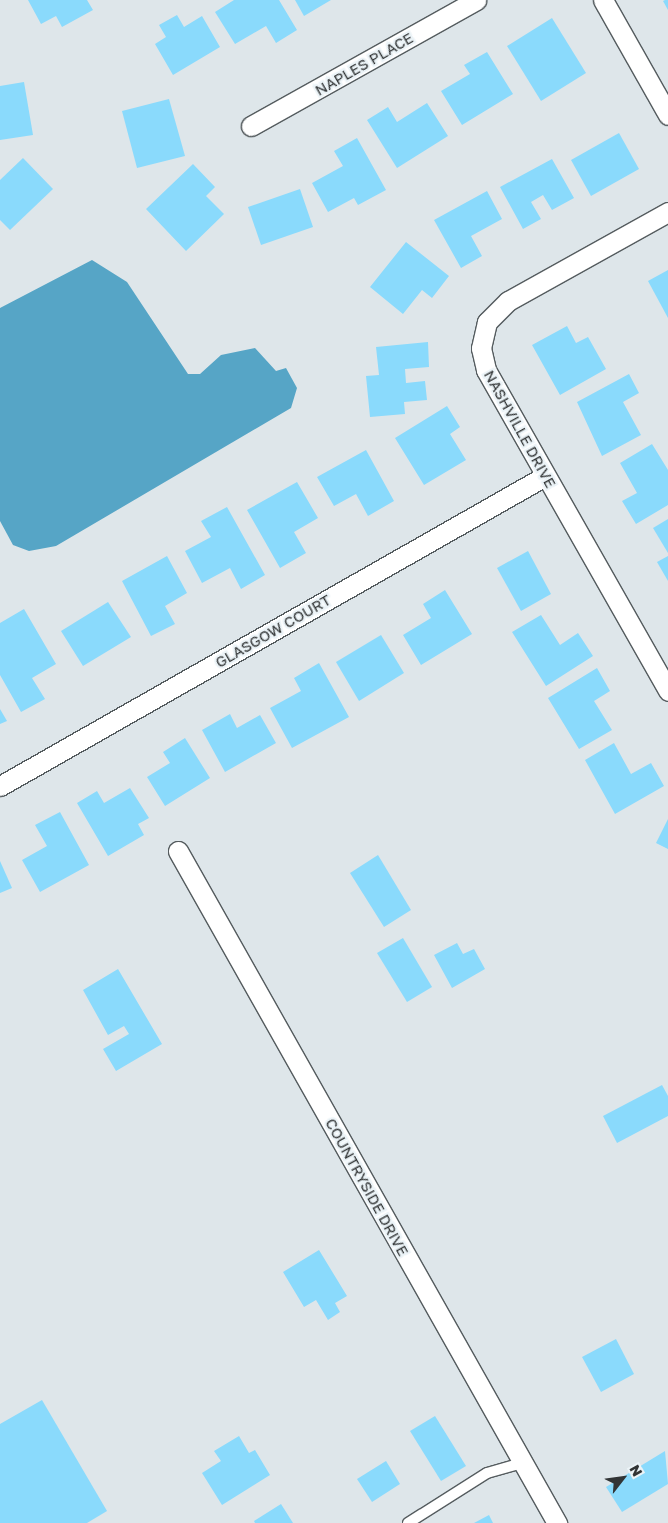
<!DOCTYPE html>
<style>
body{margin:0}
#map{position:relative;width:668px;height:1523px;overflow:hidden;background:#dee6ea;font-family:"Golos Text",sans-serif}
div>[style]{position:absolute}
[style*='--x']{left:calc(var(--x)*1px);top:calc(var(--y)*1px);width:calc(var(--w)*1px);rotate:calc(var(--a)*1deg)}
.water>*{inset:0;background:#56a5c6}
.building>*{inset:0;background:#8adafc}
.roads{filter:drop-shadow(1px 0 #555c5f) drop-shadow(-1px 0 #555c5f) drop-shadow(0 1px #555c5f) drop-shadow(0 -1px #555c5f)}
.service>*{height:10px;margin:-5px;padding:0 5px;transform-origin:5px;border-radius:5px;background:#fff}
.minor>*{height:19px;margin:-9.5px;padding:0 9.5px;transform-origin:9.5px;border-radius:9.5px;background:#fff}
span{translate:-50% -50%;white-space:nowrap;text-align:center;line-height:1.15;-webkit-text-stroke:4.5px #ebf3f7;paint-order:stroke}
.street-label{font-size:15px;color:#313435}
.north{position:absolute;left:598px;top:1453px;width:50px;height:50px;-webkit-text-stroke:4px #ebf3f7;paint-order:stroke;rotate:60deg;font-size:14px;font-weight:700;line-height:20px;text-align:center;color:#313435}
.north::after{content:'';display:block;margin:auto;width:18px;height:22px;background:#313435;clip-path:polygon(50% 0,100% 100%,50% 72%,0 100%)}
</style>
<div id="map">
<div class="water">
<i style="clip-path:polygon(92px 260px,127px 282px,188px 374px,200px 374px,221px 355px,255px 348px,276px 371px,286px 368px,297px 388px,291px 408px,56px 546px,29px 551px,13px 545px,0 521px,0 308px)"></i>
</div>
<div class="building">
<i style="clip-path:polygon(28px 0,87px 0,93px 10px,62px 27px,56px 16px,41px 24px)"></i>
<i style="clip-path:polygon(234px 0,279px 0,297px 30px,276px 43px,266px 26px,235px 44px,215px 12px)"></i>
<i style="clip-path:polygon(295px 0,331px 0,304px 16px)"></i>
<i style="clip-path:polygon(665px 0,668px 0,668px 10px,663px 1px)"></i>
<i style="clip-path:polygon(177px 15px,184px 27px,202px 16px,220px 47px,173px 75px,155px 44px,166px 37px,159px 25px)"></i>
<i style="clip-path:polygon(552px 18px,586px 73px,541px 101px,507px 46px)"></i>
<i style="clip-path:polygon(487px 52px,513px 94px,462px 125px,441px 91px,470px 74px,464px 65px)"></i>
<i style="clip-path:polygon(24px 82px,33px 135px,0 140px,0 86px)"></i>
<i style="clip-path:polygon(169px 99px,185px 156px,137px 168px,122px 111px)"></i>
<i style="clip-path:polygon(427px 103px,448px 136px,397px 168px,367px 120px,388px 107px,397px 122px)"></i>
<i style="clip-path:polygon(619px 133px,639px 169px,591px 196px,571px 160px)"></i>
<i style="clip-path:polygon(357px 138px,386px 190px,358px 205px,354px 198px,328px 212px,312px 183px,343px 166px,334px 151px)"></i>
<i style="clip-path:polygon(23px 158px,53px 189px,10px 230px,0 220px,0 180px)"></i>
<i style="clip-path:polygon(552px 159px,574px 198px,552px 210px,543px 195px,531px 202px,541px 219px,523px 229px,500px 187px)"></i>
<i style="clip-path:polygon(193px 164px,215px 187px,206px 196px,224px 214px,186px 251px,146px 209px)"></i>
<i style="clip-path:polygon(300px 189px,313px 227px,261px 245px,248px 207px)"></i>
<i style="clip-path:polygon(487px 191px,502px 219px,471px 236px,482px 256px,461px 268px,434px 220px)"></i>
<i style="clip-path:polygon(406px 242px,449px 276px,432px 298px,422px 290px,403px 314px,370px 287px)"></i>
<i style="clip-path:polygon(668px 270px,668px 318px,648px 281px)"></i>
<i style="clip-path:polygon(567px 326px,576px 343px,588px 337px,606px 369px,560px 395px,532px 345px)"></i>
<i style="clip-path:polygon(428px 342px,429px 367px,405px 369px,406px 383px,425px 381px,427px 400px,404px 402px,405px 414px,370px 417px,366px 376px,379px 375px,376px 347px)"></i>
<i style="clip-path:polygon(629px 374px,639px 393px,623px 402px,641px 435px,602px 456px,577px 402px)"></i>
<i style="clip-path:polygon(447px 406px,460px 427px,450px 434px,466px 460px,424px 485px,395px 438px)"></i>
<i style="clip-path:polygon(652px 444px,668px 470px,668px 505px,636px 524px,622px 501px,637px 493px,620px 463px)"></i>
<i style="clip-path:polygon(366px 450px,394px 501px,368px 516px,356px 494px,334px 506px,317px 477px)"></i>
<i style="clip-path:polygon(297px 482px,318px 518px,294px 532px,306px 553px,280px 568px,247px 510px)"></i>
<i style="clip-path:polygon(227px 507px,265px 575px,241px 589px,230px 568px,202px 583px,185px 551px,211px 537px,201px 521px)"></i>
<i style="clip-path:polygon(668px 519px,668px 553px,653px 528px)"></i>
<i style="clip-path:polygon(528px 551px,551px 594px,521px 611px,497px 568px)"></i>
<i style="clip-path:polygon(167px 556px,187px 593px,165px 606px,175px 624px,151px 636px,122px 581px)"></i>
<i style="clip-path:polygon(668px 556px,668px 581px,657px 562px)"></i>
<i style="clip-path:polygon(445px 590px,472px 634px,421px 665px,403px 635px,431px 618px,423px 604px)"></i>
<i style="clip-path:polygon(108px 602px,131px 637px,83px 666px,61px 631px)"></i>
<i style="clip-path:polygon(24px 609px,56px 664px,32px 678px,45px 699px,21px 712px,0 675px,0 623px)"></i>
<i style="clip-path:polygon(541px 615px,560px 645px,578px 633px,593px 656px,546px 686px,512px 632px)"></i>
<i style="clip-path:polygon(381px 635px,404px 673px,359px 701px,336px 662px)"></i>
<i style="clip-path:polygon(319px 663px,349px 717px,292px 748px,270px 708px,301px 691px,294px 678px)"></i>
<i style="clip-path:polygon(597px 668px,610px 691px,594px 701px,612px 730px,579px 749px,548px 698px)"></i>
<i style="clip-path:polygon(0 709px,7px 721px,0 724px)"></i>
<i style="clip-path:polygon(230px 714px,237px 728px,260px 715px,276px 743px,225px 772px,202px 730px)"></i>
<i style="clip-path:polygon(185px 738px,210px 778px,165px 806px,147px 777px,170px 763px,163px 752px)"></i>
<i style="clip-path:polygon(614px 743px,631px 774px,651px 763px,664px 786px,615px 814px,585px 760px)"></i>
<i style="clip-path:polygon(130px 788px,149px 818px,138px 824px,144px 835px,108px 856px,77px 803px,97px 791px,104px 803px)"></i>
<i style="clip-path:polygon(60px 812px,89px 865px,40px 892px,22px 860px,47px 846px,35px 825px)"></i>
<i style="clip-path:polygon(668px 819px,668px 849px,656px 843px)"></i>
<i style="clip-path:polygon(378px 855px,411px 910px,384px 927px,350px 873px)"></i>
<i style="clip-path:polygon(0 861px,12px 888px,0 893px)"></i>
<i style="clip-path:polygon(403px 938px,432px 987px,407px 1002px,377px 953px)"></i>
<i style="clip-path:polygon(457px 943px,463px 954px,474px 949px,485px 969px,452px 988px,434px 955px)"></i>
<i style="clip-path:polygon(118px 969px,162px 1044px,116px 1071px,103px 1049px,129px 1034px,124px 1026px,108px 1035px,83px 990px)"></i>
<i style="clip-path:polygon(662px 1085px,668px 1096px,668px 1116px,617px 1143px,603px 1116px)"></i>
<i style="clip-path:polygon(319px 1250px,347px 1296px,335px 1303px,340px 1312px,328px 1320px,316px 1300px,304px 1307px,283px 1272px)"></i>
<i style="clip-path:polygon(616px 1339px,634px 1374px,601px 1392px,582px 1357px)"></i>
<i style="clip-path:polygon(42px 1400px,107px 1511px,87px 1523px,0 1523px,0 1424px)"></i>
<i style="clip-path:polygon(435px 1416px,466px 1466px,441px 1481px,410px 1431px)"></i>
<i style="clip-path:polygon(239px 1436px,249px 1453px,255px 1450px,270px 1475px,222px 1505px,202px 1473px,221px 1461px,214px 1451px)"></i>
<i style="clip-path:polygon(665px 1451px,668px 1484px,622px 1512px,606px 1487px)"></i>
<i style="clip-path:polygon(386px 1461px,400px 1484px,372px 1502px,357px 1479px)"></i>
<i style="clip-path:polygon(281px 1504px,293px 1523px,255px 1523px,254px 1521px)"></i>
<i style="clip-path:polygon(489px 1515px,493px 1523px,474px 1523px)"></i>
</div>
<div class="roads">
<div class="service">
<i style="--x:408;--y:1523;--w:93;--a:-32.3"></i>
<i style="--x:487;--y:1473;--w:36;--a:-16"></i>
</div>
<div class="minor">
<i style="--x:603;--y:0;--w:132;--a:60.5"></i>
<i style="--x:251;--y:126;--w:258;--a:-29.2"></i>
<i style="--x:668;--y:212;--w:183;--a:150.9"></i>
<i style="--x:508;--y:301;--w:30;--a:135"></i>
<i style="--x:487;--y:322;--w:27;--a:103"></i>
<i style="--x:481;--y:348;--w:23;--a:77"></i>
<i style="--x:486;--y:370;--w:369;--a:60.4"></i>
<i style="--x:0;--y:786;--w:627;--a:-29.63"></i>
<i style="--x:178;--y:851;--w:772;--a:60.58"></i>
</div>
</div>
<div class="street-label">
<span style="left:364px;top:64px;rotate:-30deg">NAPLES PLACE</span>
<span style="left:520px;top:429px;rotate:61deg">NASHVILLE DRIVE</span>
<span style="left:273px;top:631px;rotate:-30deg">GLASGOW COURT</span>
<span style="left:367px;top:1187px;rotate:61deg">COUNTRYSIDE DRIVE</span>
</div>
<div class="north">N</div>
</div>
